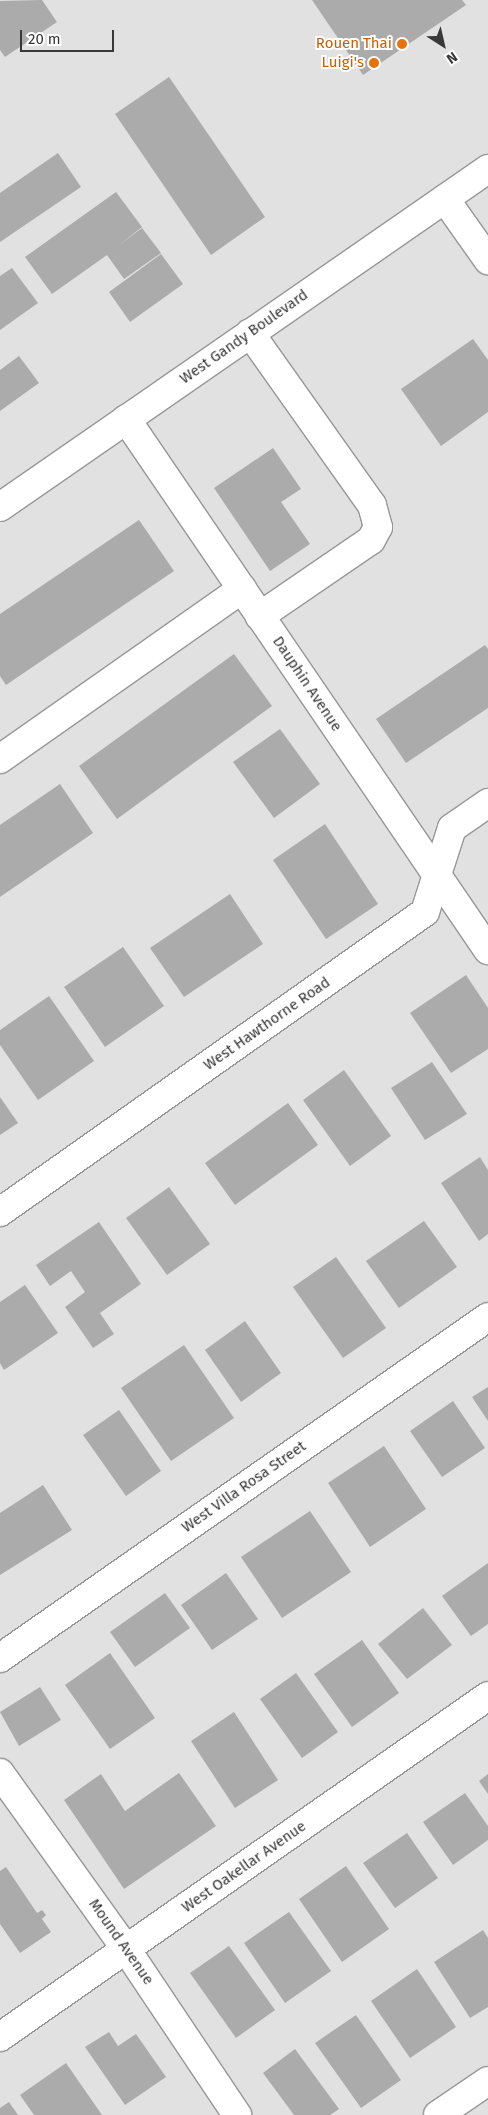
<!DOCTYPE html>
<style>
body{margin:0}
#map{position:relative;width:488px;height:2115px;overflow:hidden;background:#e1e1e2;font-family:"Fira Sans",sans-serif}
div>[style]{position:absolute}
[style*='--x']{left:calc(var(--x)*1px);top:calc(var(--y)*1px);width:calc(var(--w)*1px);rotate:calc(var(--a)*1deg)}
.building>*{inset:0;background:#ababac}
.roads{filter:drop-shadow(1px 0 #969798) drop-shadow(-1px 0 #969798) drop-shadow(0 1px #969798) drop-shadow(0 -1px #969798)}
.minor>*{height:28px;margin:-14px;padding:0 14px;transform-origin:14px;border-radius:14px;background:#fff}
.major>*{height:28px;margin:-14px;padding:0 14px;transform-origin:14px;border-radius:14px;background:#fff}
.dots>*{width:14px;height:14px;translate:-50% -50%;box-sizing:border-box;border:2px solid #fff;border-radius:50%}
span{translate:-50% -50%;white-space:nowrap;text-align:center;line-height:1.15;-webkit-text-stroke:4px #fff;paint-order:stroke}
.food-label{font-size:15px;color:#c56008}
.right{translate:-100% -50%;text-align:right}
.street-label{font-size:15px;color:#383839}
.north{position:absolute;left:418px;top:20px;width:50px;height:50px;-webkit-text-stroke:4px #fff;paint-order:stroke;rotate:145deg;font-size:14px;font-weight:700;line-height:20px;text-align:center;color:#383839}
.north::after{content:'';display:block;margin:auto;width:18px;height:22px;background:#383839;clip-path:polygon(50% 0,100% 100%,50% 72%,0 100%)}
.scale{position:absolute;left:20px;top:30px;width:94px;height:22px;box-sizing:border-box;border:2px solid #383839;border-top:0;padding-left:6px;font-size:15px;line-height:18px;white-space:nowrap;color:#383839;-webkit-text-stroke:4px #fff;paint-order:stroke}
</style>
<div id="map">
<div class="building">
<i style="clip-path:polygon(42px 0,57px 22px,5px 57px,0 50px,0 1px)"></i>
<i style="clip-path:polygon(312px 0,462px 0,466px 5px,363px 75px)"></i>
<i style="clip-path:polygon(169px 77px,265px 217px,211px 255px,115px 114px)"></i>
<i style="clip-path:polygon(58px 153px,81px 187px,0 242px,0 193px)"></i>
<i style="clip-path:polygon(116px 192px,142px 227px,118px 246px,142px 228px,161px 253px,124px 279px,107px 255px,52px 294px,25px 257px)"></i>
<i style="clip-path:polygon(161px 254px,183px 284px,130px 322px,109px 292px)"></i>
<i style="clip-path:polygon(12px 268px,38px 303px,0 330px,0 276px)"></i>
<i style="clip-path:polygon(473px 339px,488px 360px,488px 412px,441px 446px,401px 389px)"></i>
<i style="clip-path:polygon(19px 356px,39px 383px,0 411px,0 370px)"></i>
<i style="clip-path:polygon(273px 448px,301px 489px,281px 502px,310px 544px,270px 571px,214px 488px)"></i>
<i style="clip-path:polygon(139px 520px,174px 571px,6px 685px,0 676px,0 614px)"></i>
<i style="clip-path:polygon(485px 645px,488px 649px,488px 708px,406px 763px,376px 719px)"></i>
<i style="clip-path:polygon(234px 654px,272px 706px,117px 819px,79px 766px)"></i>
<i style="clip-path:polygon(280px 729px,320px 784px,274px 818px,233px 762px)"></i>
<i style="clip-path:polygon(60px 784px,93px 833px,0 897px,0 825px)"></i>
<i style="clip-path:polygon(325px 824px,378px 904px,326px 939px,273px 860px)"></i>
<i style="clip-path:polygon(230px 894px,263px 944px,184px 997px,150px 948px)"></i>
<i style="clip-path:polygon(123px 947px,164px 1006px,105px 1047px,64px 987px)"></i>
<i style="clip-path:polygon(466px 975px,488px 1008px,488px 1049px,451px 1073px,410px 1013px)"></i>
<i style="clip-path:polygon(49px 996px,94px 1061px,38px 1100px,0 1045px,0 1030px)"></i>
<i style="clip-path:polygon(432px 1062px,467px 1114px,425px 1140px,391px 1088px)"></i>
<i style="clip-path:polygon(344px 1070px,391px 1136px,350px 1166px,303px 1100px)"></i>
<i style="clip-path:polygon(0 1097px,18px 1123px,0 1135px)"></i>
<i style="clip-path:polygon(288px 1103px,318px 1145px,235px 1205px,205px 1163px)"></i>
<i style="clip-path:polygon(480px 1157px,488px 1170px,488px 1234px,479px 1241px,441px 1183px)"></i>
<i style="clip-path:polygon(169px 1187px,210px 1244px,167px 1275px,126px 1218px)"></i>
<i style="clip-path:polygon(424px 1221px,457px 1267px,399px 1308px,366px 1261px)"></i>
<i style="clip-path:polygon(99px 1222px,141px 1284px,100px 1313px,114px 1334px,93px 1348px,65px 1307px,85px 1292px,71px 1271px,50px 1286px,36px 1265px)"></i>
<i style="clip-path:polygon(336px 1257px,386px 1328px,343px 1358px,293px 1287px)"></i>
<i style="clip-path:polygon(25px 1285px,58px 1333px,4px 1370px,0 1363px,0 1302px)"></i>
<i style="clip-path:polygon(245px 1321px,281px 1373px,241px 1402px,205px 1350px)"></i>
<i style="clip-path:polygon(184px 1345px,234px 1418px,171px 1461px,121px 1388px)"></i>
<i style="clip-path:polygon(488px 1387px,488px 1421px,472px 1397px)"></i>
<i style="clip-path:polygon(453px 1401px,485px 1448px,442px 1477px,410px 1431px)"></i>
<i style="clip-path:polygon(119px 1410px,161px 1471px,126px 1496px,83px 1435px)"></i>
<i style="clip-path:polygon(384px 1446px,426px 1509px,370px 1547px,328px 1483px)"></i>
<i style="clip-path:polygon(43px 1485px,72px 1530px,0 1575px,0 1513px)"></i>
<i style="clip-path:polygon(310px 1511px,351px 1572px,282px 1618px,241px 1557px)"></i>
<i style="clip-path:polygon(488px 1563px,488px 1624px,471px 1636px,442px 1596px)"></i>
<i style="clip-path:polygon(226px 1573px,258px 1619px,212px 1650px,181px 1605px)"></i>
<i style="clip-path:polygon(165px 1593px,190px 1628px,135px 1667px,110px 1632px)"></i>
<i style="clip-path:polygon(423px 1608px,452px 1645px,407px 1679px,378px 1644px)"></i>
<i style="clip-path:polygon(362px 1640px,399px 1693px,352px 1727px,314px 1674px)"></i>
<i style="clip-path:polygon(110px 1653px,155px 1718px,110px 1749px,65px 1685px)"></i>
<i style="clip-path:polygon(296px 1673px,338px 1732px,302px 1758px,260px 1699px)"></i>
<i style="clip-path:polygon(40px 1687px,61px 1720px,19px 1746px,0 1712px)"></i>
<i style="clip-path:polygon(234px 1712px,278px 1780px,235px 1808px,191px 1741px)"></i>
<i style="clip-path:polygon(179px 1773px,216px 1826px,124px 1889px,64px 1800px,101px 1774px,125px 1811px)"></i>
<i style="clip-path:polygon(488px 1774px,488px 1794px,479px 1781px)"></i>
<i style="clip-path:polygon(465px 1793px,488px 1826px,488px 1840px,453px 1865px,423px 1822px)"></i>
<i style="clip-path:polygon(407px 1833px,438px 1878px,395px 1908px,363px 1863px)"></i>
<i style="clip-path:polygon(346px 1866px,389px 1929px,342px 1962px,299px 1899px)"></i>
<i style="clip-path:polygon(6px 1867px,37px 1913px,42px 1910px,46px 1915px,42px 1919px,51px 1932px,20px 1953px,0 1924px,0 1871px)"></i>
<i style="clip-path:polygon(289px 1912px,331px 1971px,285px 2003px,244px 1943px)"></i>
<i style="clip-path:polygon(483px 1930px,488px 1938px,488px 2007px,470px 2018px,434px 1962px)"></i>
<i style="clip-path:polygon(229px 1946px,275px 2010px,236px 2038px,190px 1973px)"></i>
<i style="clip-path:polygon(417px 1969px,456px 2027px,410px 2058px,371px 2001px)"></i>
<i style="clip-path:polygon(356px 2015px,401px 2080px,361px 2108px,315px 2043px)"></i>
<i style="clip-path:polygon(109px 2032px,118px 2046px,136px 2034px,166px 2077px,125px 2105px,85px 2047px)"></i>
<i style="clip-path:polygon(295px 2049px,339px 2109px,330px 2115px,294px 2115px,263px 2073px)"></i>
<i style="clip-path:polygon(66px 2063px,102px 2115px,34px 2115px,20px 2095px)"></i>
<i style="clip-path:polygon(9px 2102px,18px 2115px,0 2115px,0 2108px)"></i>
</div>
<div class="roads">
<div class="minor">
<i style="--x:445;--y:199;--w:75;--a:54.8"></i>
<i style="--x:250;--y:333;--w:211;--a:54.7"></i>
<i style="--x:372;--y:505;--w:23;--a:75"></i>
<i style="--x:378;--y:527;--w:15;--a:118"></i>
<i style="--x:371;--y:540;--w:135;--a:145.6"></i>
<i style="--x:126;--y:419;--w:643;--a:55.72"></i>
<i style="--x:0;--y:759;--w:296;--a:-35.1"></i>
<i style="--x:0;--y:1212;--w:520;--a:-35.22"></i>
<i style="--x:425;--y:912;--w:88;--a:-72.2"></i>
<i style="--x:452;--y:828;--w:44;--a:-34.8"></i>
<i style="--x:0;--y:1658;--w:595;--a:-34.94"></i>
<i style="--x:0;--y:1773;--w:216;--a:54.4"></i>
<i style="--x:126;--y:1949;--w:200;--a:56.2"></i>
<i style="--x:0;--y:2037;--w:595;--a:-34.94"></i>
<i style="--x:438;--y:2115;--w:60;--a:-34.2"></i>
</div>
<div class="major">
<i style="--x:0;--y:507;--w:594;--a:-34.71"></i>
</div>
</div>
<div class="dots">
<i style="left:402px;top:44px;background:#e8710a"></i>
<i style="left:374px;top:63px;background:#e8710a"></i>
</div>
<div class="food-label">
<span class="right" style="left:392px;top:44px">Rouen Thai</span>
<span class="right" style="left:364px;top:63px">Luigi's</span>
</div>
<div class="street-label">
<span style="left:244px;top:337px;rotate:-35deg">West Gandy Boulevard</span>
<span style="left:307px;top:684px;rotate:56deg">Dauphin Avenue</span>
<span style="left:267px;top:1024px;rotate:-35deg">West Hawthorne Road</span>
<span style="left:244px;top:1487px;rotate:-35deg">West Villa Rosa Street</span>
<span style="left:244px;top:1867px;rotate:-35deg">West Oakellar Avenue</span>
<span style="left:121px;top:1942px;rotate:55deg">Mound Avenue</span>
</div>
<div class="north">N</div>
<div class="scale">20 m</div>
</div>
